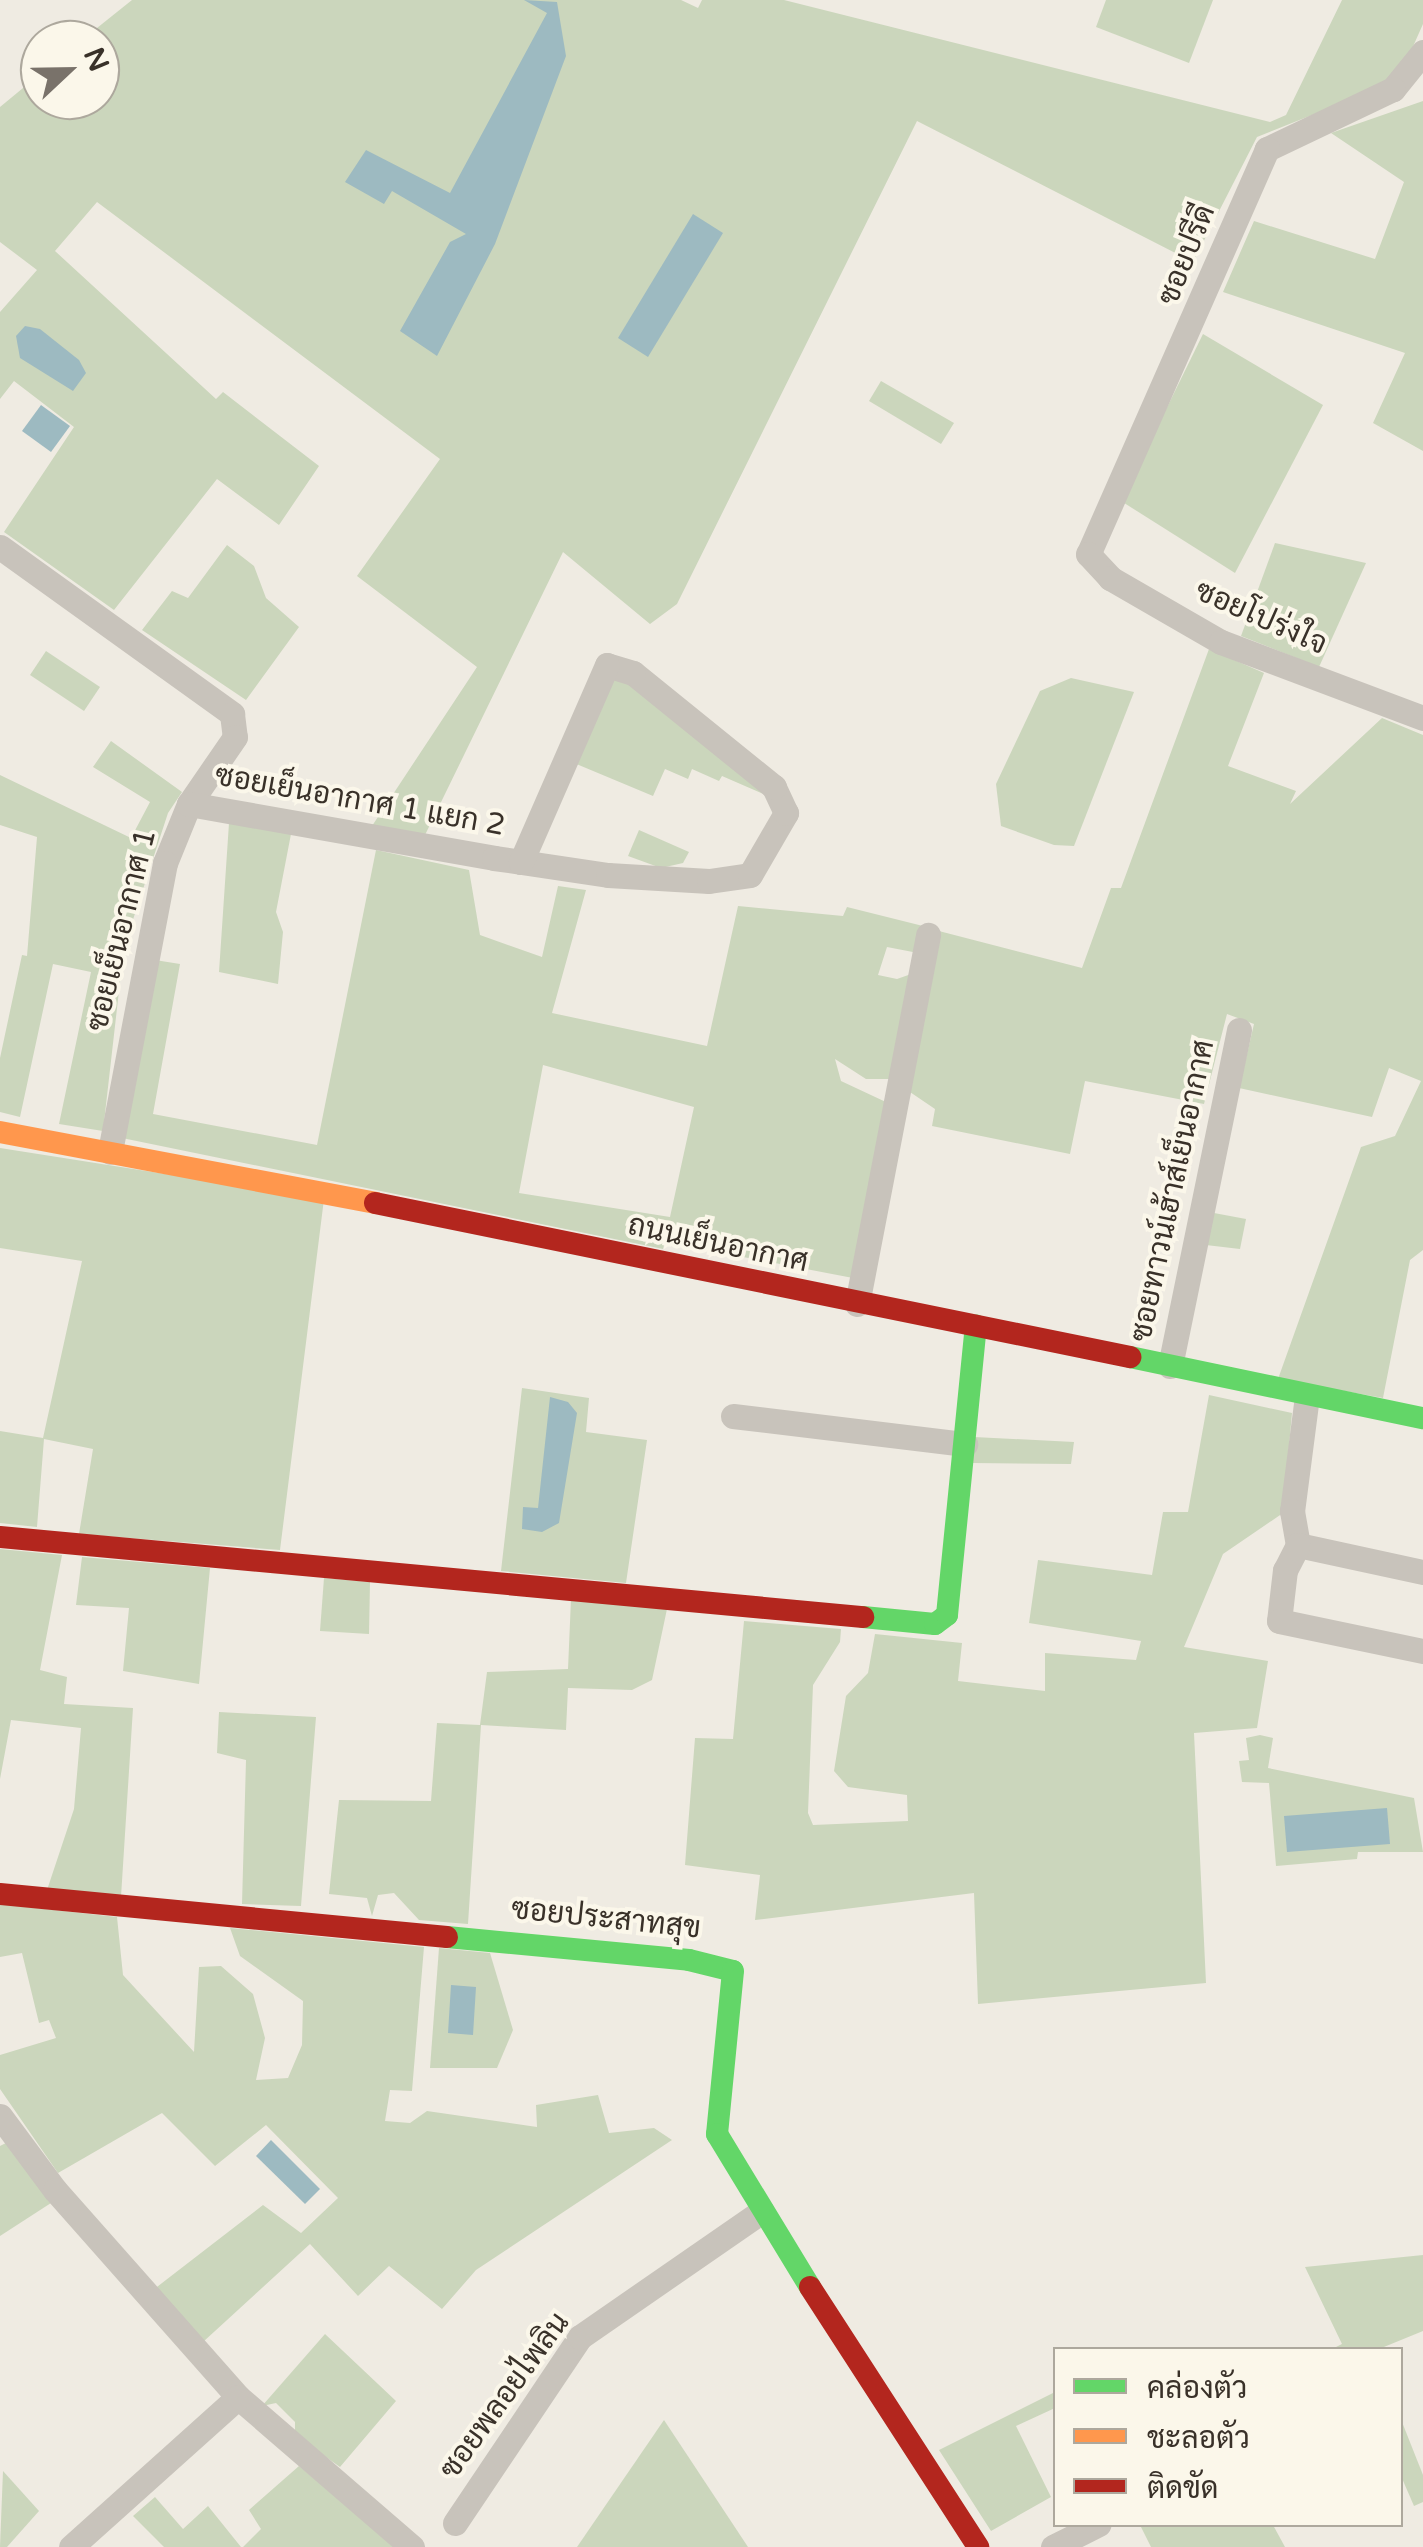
<!DOCTYPE html>
<meta charset="utf-8">
<style>
body{margin:0}
#map{position:relative;width:1423px;height:2547px;overflow:hidden;background:#efebe2;font-family:"Varela Round",Sarabun,sans-serif}
div>[style]{position:absolute}
[style*='--x']{left:calc(var(--x)*1px);top:calc(var(--y)*1px);width:calc(var(--w)*1px);rotate:calc(var(--a)*1deg)}
.green>*{inset:0;background:#cbd6bc}
.water>*{inset:0;background:#9dbac1}
.street>*{height:25px;margin:-12.5px;padding:0 12.5px;transform-origin:12.5px;border-radius:12.5px;background:#c8c3bb}
.fast>*{height:22px;margin:-11px;padding:0 11px;transform-origin:11px;border-radius:11px;background:#63d668}
.slow>*{height:22px;margin:-11px;padding:0 11px;transform-origin:11px;border-radius:11px;background:#ff974d}
.jam>*{height:22px;margin:-11px;padding:0 11px;transform-origin:11px;border-radius:11px;background:#b3261e}
span{translate:-50% -50%;white-space:nowrap;text-align:center;line-height:1.15;-webkit-text-stroke:8px #fbf7ea;paint-order:stroke}
.street-label{font-size:30px;color:#393129}
.legend{position:absolute;left:1053px;top:2347px;width:350px;height:180px;box-sizing:border-box;background:#fbf7ea;border:2px solid #ada89d;margin:0;padding:12px 18px;list-style:none;font-size:30px;color:#393129}
.legend li{display:flex;align-items:center;gap:20px;height:50px}
.legend b{width:50px;border:2px solid #ada89d}
.north{position:absolute;left:20px;top:20px;width:100px;height:100px;box-sizing:border-box;background:#fbf7ea;border:2px solid #ada89d;border-radius:50%;rotate:68deg;font-size:28px;font-weight:700;line-height:40px;text-align:center;color:#393129}
.north::after{content:'';display:block;margin:auto;width:35px;height:45px;background:#79726a;clip-path:polygon(50% 0,100% 100%,50% 72%,0 100%)}
</style>
<div id="map">
<div class="green">
<i style="clip-path:polygon(132px 0,681px 0,698px 8px,702px 0,784px 0,1270px 122px,1286px 115px,1342px 0,1423px 0,1423px 24px,1411px 51px,1380px 88px,1257px 137px,1193px 262px,917px 121px,677px 604px,650px 624px,563px 552px,425px 835px,372px 826px,477px 667px,357px 576px,440px 459px,97px 202px,55px 251px,216px 399px,223px 392px,319px 466px,279px 525px,217px 479px,114px 610px,4px 532px,74px 427px,14px 381px,0 399px,0 312px,37px 270px,0 242px,0 107px,40px 74px,40px 100px,100px 100px,100px 40px,82px 40px)"></i>
<i style="clip-path:polygon(1106px 0,1213px 0,1189px 63px,1096px 27px)"></i>
<i style="clip-path:polygon(1423px 101px,1423px 451px,1373px 423px,1405px 353px,1223px 292px,1254px 221px,1375px 259px,1404px 182px,1331px 133px)"></i>
<i style="clip-path:polygon(1203px 334px,1323px 405px,1235px 573px,1121px 501px)"></i>
<i style="clip-path:polygon(881px 381px,954px 423px,941px 444px,869px 401px)"></i>
<i style="clip-path:polygon(1275px 543px,1366px 563px,1319px 667px,1241px 636px)"></i>
<i style="clip-path:polygon(227px 545px,254px 566px,266px 598px,299px 627px,246px 700px,142px 630px,172px 591px,188px 598px)"></i>
<i style="clip-path:polygon(1209px 649px,1264px 673px,1228px 766px,1296px 791px,1290px 804px,1382px 718px,1423px 735px,1423px 1250px,1410px 1260px,1383px 1398px,1278px 1379px,1361px 1147px,1395px 1136px,1421px 1081px,1389px 1068px,1372px 1117px,1239px 1088px,1254px 1024px,1227px 1014px,1204px 1104px,1085px 1081px,1070px 1154px,932px 1126px,935px 1109px,907px 1090px,935px 930px,1082px 968px,1111px 888px,1121px 888px)"></i>
<i style="clip-path:polygon(46px 651px,100px 687px,84px 711px,30px 675px)"></i>
<i style="clip-path:polygon(624px 676px,768px 796px,722px 776px,719px 781px,692px 769px,688px 779px,665px 769px,653px 796px,574px 763px,608px 680px)"></i>
<i style="clip-path:polygon(1071px 678px,1134px 692px,1074px 846px,1054px 845px,1001px 826px,996px 784px,1040px 691px)"></i>
<i style="clip-path:polygon(111px 741px,182px 792px,168px 813px,124px 947px,103px 1131px,59px 1124px,91px 972px,53px 964px,20px 1117px,0 1112px,0 1058px,22px 955px,27px 956px,37px 837px,0 825px,0 775px,131px 838px,150px 802px,93px 767px)"></i>
<i style="clip-path:polygon(229px 823px,291px 834px,276px 912px,283px 932px,278px 984px,219px 972px)"></i>
<i style="clip-path:polygon(639px 830px,689px 852px,683px 863px,661px 868px,628px 856px)"></i>
<i style="clip-path:polygon(evenodd,376px 850px,469px 870px,480px 935px,542px 957px,558px 886px,586px 890px,552px 1013px,707px 1046px,738px 906px,843px 916px,847px 907px,923px 926px,918px 953px,887px 947px,878px 975px,897px 979px,914px 973px,893px 1079px,866px 1079px,835px 1059px,841px 1081px,888px 1103px,853px 1278px,665px 1242px,663px 1249px,122px 1138px,155px 960px,180px 964px,153px 1114px,317px 1145px,376px 850px,543px 1065px,694px 1107px,670px 1217px,519px 1193px,543px 1065px)"></i>
<i style="clip-path:polygon(0 1148px,324px 1199px,280px 1550px,79px 1534px,93px 1449px,44px 1439px,37px 1527px,0 1523px,0 1431px,43px 1438px,82px 1261px,0 1248px)"></i>
<i style="clip-path:polygon(1214px 1213px,1246px 1219px,1240px 1249px,1206px 1245px)"></i>
<i style="clip-path:polygon(522px 1388px,589px 1398px,586px 1432px,647px 1440px,626px 1583px,501px 1571px)"></i>
<i style="clip-path:polygon(1209px 1395px,1292px 1413px,1283px 1513px,1223px 1554px,1184px 1647px,1268px 1661px,1257px 1728px,1194px 1733px,1206px 1983px,978px 2004px,974px 1893px,755px 1920px,760px 1875px,685px 1865px,695px 1738px,733px 1739px,744px 1621px,841px 1629px,840px 1642px,813px 1685px,808px 1813px,813px 1825px,908px 1821px,907px 1795px,848px 1787px,834px 1771px,846px 1696px,868px 1673px,875px 1634px,962px 1643px,958px 1681px,1045px 1691px,1045px 1653px,1136px 1660px,1141px 1641px,1029px 1623px,1038px 1560px,1152px 1575px,1163px 1512px,1188px 1512px)"></i>
<i style="clip-path:polygon(974px 1437px,1074px 1442px,1071px 1464px,972px 1463px)"></i>
<i style="clip-path:polygon(0 1549px,62px 1555px,40px 1670px,67px 1677px,64px 1704px,133px 1708px,121px 1897px,47px 1890px,74px 1809px,81px 1728px,11px 1720px,0 1779px)"></i>
<i style="clip-path:polygon(82px 1557px,210px 1568px,199px 1684px,123px 1671px,129px 1608px,76px 1605px)"></i>
<i style="clip-path:polygon(324px 1578px,370px 1582px,369px 1634px,320px 1631px)"></i>
<i style="clip-path:polygon(571px 1599px,667px 1609px,652px 1680px,632px 1690px,568px 1688px,566px 1730px,481px 1725px,468px 1924px,419px 1920px,394px 1893px,378px 1895px,372px 1916px,367px 1898px,329px 1894px,339px 1800px,431px 1801px,437px 1723px,480px 1725px,487px 1672px,568px 1669px)"></i>
<i style="clip-path:polygon(219px 1712px,316px 1717px,301px 1906px,242px 1904px,246px 1760px,217px 1753px)"></i>
<i style="clip-path:polygon(1260px 1735px,1273px 1738px,1268px 1768px,1414px 1798px,1423px 1852px,1358px 1852px,1357px 1859px,1276px 1866px,1269px 1783px,1242px 1782px,1239px 1761px,1249px 1760px,1246px 1738px)"></i>
<i style="clip-path:polygon(0 1904px,117px 1917px,123px 1975px,194px 2052px,199px 1967px,221px 1966px,253px 1994px,265px 2038px,256px 2080px,288px 2078px,302px 2045px,303px 2001px,240px 1956px,230px 1928px,424px 1947px,412px 2091px,390px 2090px,385px 2121px,410px 2123px,427px 2111px,537px 2127px,536px 2105px,598px 2095px,609px 2133px,654px 2128px,672px 2140px,476px 2270px,442px 2309px,389px 2266px,358px 2296px,310px 2244px,203px 2342px,153px 2290px,263px 2205px,301px 2233px,338px 2198px,266px 2125px,215px 2166px,162px 2113px,58px 2173px,0 2089px,0 2055px,56px 2038px,49px 2020px,39px 2023px,22px 1953px,0 1957px)"></i>
<i style="clip-path:polygon(439px 1948px,490px 1953px,513px 2030px,497px 2068px,430px 2068px)"></i>
<i style="clip-path:polygon(6px 2143px,51px 2203px,0 2236px,0 2146px)"></i>
<i style="clip-path:polygon(1423px 2255px,1423px 2331px,1379px 2349px,1332px 2349px,1342px 2344px,1305px 2267px)"></i>
<i style="clip-path:polygon(325px 2334px,396px 2401px,340px 2467px,295px 2435px,295px 2422px,276px 2403px,262px 2406px)"></i>
<i style="clip-path:polygon(1055px 2392px,1055px 2408px,1016px 2426px,1051px 2497px,991px 2531px,939px 2450px)"></i>
<i style="clip-path:polygon(1400px 2417px,1423px 2475px,1423px 2502px,1414px 2506px,1401px 2476px)"></i>
<i style="clip-path:polygon(664px 2420px,748px 2547px,577px 2547px)"></i>
<i style="clip-path:polygon(299px 2466px,397px 2547px,243px 2547px,261px 2529px,249px 2510px)"></i>
<i style="clip-path:polygon(3px 2471px,39px 2511px,7px 2547px,0 2547px)"></i>
<i style="clip-path:polygon(155px 2497px,183px 2529px,208px 2506px,241px 2547px,164px 2547px,133px 2516px)"></i>
<i style="clip-path:polygon(1140px 2525px,1273px 2525px,1285px 2547px,1151px 2547px)"></i>
</div>
<div class="water">
<i style="clip-path:polygon(524px 0,557px 2px,566px 56px,495px 244px,437px 356px,400px 331px,450px 242px,466px 234px,392px 191px,384px 204px,345px 182px,366px 150px,450px 193px,547px 13px)"></i>
<i style="clip-path:polygon(693px 214px,723px 233px,648px 357px,618px 338px)"></i>
<i style="clip-path:polygon(25px 326px,40px 329px,79px 360px,86px 373px,73px 391px,20px 358px,16px 336px)"></i>
<i style="clip-path:polygon(41px 405px,70px 426px,51px 452px,22px 431px)"></i>
<i style="clip-path:polygon(550px 1397px,568px 1402px,577px 1413px,559px 1523px,542px 1532px,522px 1529px,523px 1507px,538px 1508px)"></i>
<i style="clip-path:polygon(1387px 1808px,1390px 1844px,1287px 1852px,1284px 1816px)"></i>
<i style="clip-path:polygon(451px 1985px,476px 1987px,473px 2035px,448px 2033px)"></i>
<i style="clip-path:polygon(271px 2140px,320px 2189px,305px 2204px,256px 2156px)"></i>
</div>
<div class="street">
<i style="--x:1423;--y:52;--w:48;--a:129"></i>
<i style="--x:1393;--y:89;--w:140;--a:154.5"></i>
<i style="--x:1267;--y:149;--w:443;--a:113.8"></i>
<i style="--x:1088;--y:554;--w:33;--a:47"></i>
<i style="--x:1110;--y:578;--w:128;--a:30"></i>
<i style="--x:1221;--y:642;--w:216;--a:20.6"></i>
<i style="--x:0;--y:547;--w:286;--a:35.7"></i>
<i style="--x:232;--y:714;--w:23;--a:83"></i>
<i style="--x:235;--y:737;--w:81;--a:124.5"></i>
<i style="--x:189;--y:804;--w:64;--a:112.1"></i>
<i style="--x:165;--y:863;--w:294;--a:100.8"></i>
<i style="--x:189;--y:804;--w:310;--a:10"></i>
<i style="--x:494;--y:858;--w:27;--a:8"></i>
<i style="--x:521;--y:862;--w:88;--a:8.5"></i>
<i style="--x:608;--y:875;--w:101;--a:3.4"></i>
<i style="--x:709;--y:881;--w:41;--a:-8.3"></i>
<i style="--x:750;--y:875;--w:72;--a:-59.9"></i>
<i style="--x:786;--y:813;--w:29;--a:-115"></i>
<i style="--x:774;--y:787;--w:181;--a:-141"></i>
<i style="--x:633;--y:673;--w:27;--a:-163"></i>
<i style="--x:607;--y:665;--w:215;--a:113.6"></i>
<i style="--x:857;--y:1304;--w:376;--a:-79.1"></i>
<i style="--x:1170;--y:1366;--w:343;--a:-78.4"></i>
<i style="--x:1307;--y:1396;--w:116;--a:97.4"></i>
<i style="--x:1292;--y:1511;--w:35;--a:80"></i>
<i style="--x:1298;--y:1545;--w:128;--a:12.2"></i>
<i style="--x:733;--y:1416;--w:234;--a:6.9"></i>
<i style="--x:1298;--y:1545;--w:28;--a:117"></i>
<i style="--x:1285;--y:1570;--w:51;--a:96.7"></i>
<i style="--x:1279;--y:1621;--w:147;--a:11.8"></i>
<i style="--x:0;--y:2116;--w:92;--a:53.4"></i>
<i style="--x:55;--y:2190;--w:276;--a:48.5"></i>
<i style="--x:238;--y:2397;--w:230;--a:40.8"></i>
<i style="--x:455;--y:2523;--w:224;--a:-56.1"></i>
<i style="--x:580;--y:2337;--w:221;--a:-34.7"></i>
<i style="--x:71;--y:2547;--w:224;--a:-41.9"></i>
<i style="--x:1053;--y:2547;--w:51;--a:-26.6"></i>
</div>
<div class="fast">
<i style="--x:1130;--y:1357;--w:299;--a:11.8"></i>
<i style="--x:863;--y:1617;--w:72;--a:5.6"></i>
<i style="--x:935;--y:1624;--w:15;--a:-37"></i>
<i style="--x:947;--y:1615;--w:291;--a:-84.3"></i>
<i style="--x:447;--y:1937;--w:243;--a:5.4"></i>
<i style="--x:689;--y:1960;--w:45;--a:14"></i>
<i style="--x:733;--y:1971;--w:164;--a:95.6"></i>
<i style="--x:717;--y:2134;--w:179;--a:58.7"></i>
</div>
<div class="slow">
<i style="--x:0;--y:1132;--w:382;--a:10.7"></i>
</div>
<div class="jam">
<i style="--x:375;--y:1203;--w:771;--a:11.53"></i>
<i style="--x:0;--y:1537;--w:867;--a:5.3"></i>
<i style="--x:0;--y:1894;--w:449;--a:5.5"></i>
<i style="--x:810;--y:2287;--w:310;--a:57.1"></i>
</div>
<div class="street-label">
<span style="left:1187px;top:255px;rotate:-68deg">ซอยปรีดี</span>
<span style="left:1261px;top:618px;rotate:24deg">ซอยโปร่งใจ</span>
<span style="left:360px;top:801px;rotate:10deg">ซอยเย็นอากาศ 1 แยก 2</span>
<span style="left:122px;top:930px;rotate:-76deg">ซอยเย็นอากาศ 1</span>
<span style="left:1173px;top:1191px;rotate:-78deg">ซอยทาวน์เฮ้าส์เย็นอากาศ</span>
<span style="left:718px;top:1244px;rotate:12deg">ถนนเย็นอากาศ</span>
<span style="left:606px;top:1919px;rotate:6deg">ซอยประสาทสุข</span>
<span style="left:505px;top:2396px;rotate:-54deg">ซอยพลอยไพลิน</span>
</div>
<ul class="legend">
<li><b style="height:12px;background:#63d668"></b>คล่องตัว</li>
<li><b style="height:12px;background:#ff974d"></b>ชะลอตัว</li>
<li><b style="height:12px;background:#b3261e"></b>ติดขัด</li>
</ul>
<div class="north">N</div>
</div>
